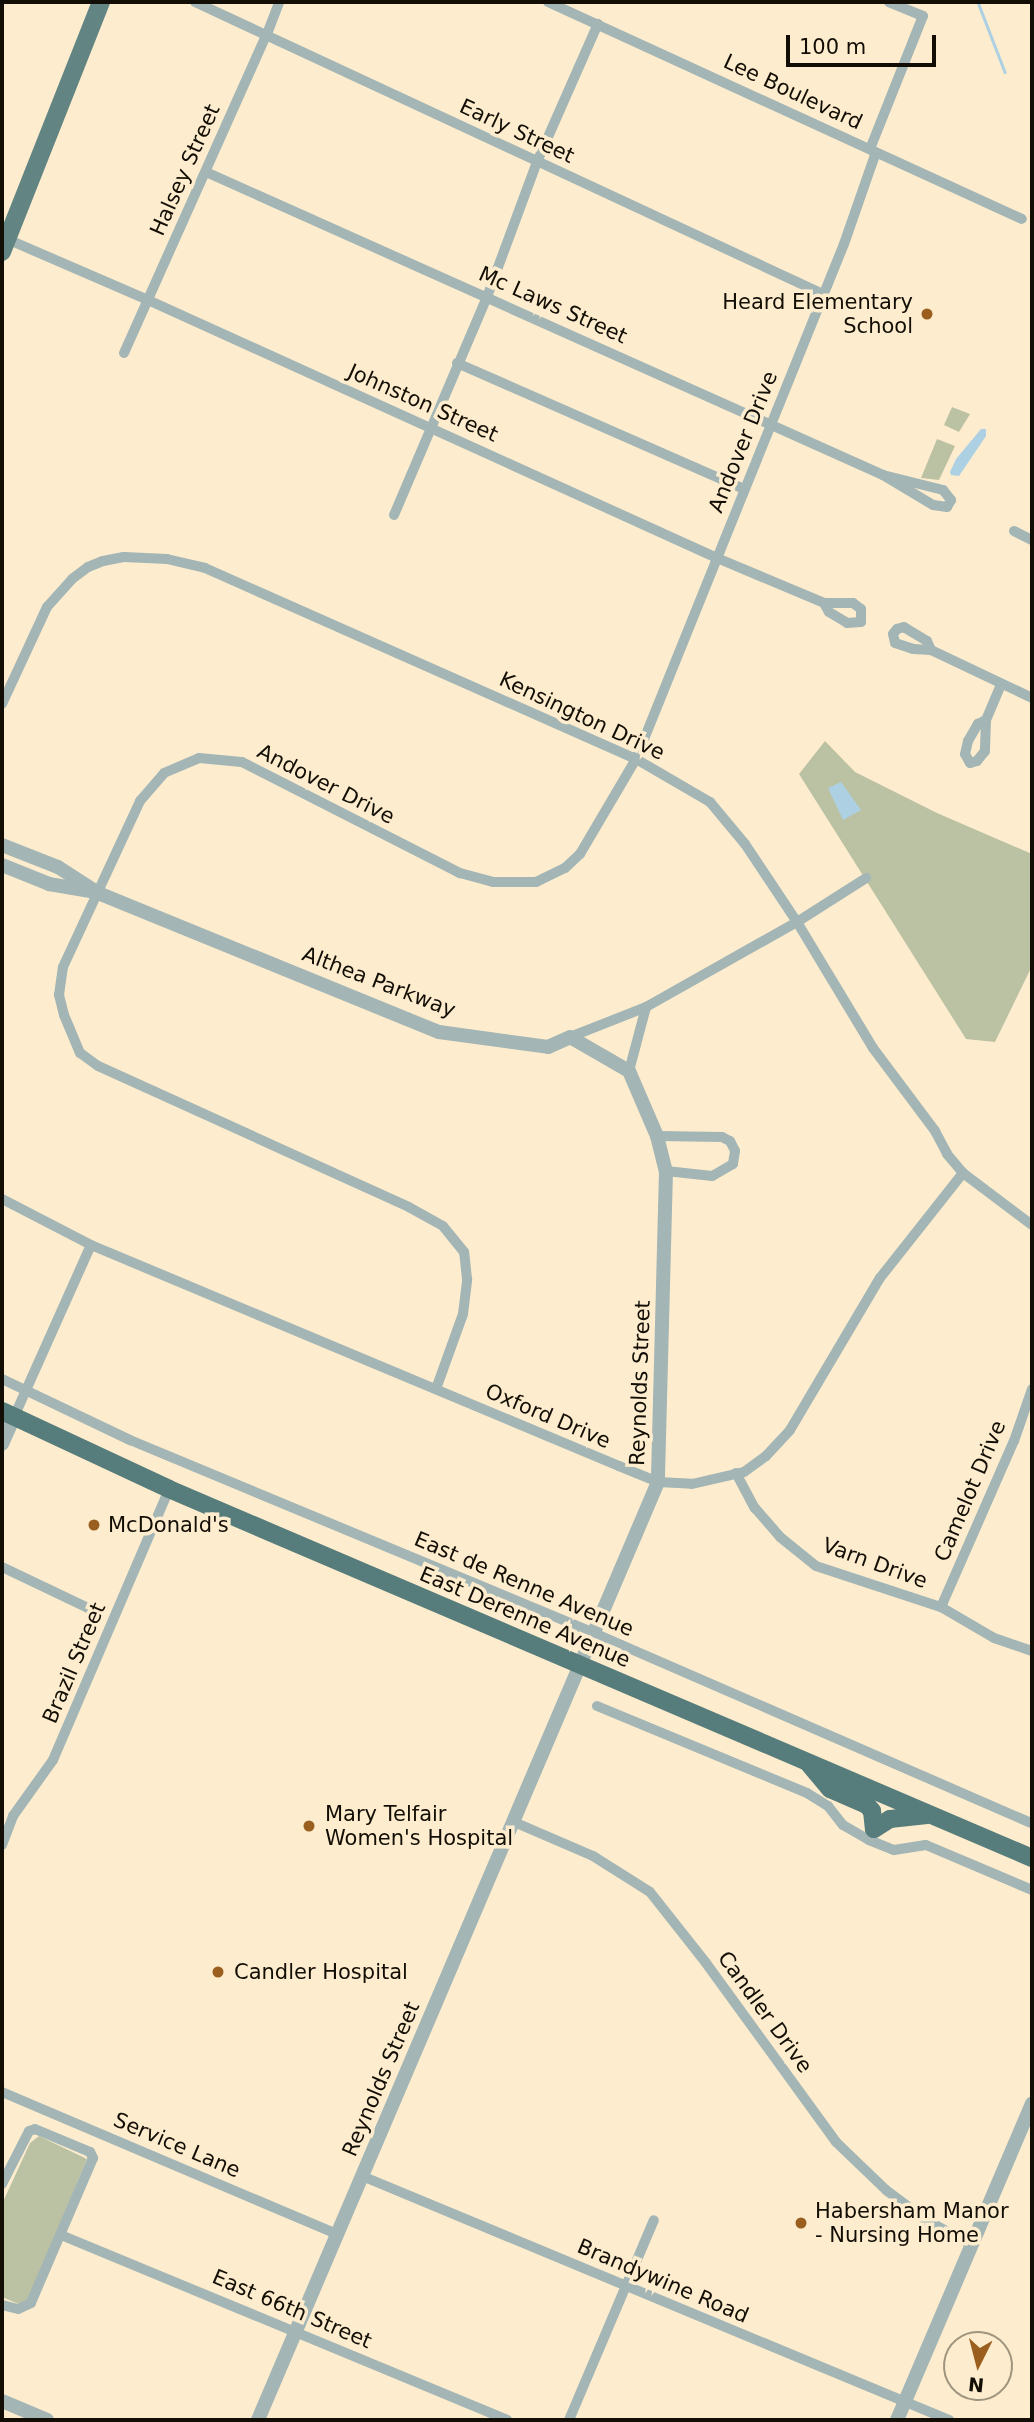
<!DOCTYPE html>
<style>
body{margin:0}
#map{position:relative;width:1034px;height:2422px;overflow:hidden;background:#fdedce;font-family:"DejaVu Sans",sans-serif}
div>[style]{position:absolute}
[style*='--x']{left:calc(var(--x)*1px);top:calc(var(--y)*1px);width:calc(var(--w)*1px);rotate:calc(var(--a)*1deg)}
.green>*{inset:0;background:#bbc2a3}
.water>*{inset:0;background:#add0e3}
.stream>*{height:2.5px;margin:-1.25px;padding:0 1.25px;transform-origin:1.25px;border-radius:1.25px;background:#add0e3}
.minor>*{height:10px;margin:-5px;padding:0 5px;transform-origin:5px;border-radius:5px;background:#a3b5b5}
.tertiary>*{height:14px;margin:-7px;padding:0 7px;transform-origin:7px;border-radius:7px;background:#a3b5b5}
.primary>*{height:18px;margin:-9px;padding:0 9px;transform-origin:9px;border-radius:9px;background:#628584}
.trunk>*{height:18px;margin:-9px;padding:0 9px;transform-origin:9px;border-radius:9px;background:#567c7b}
.dots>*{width:19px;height:19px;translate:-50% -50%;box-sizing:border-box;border:4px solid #fdedce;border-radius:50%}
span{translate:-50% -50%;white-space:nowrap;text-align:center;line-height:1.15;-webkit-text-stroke:7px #fdedce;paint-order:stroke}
.street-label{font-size:21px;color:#130e05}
.poi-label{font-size:21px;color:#130e05}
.right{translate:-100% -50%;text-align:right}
.left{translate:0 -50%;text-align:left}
.frame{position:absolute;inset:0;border:4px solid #130e05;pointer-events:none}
.north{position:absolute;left:943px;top:2331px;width:70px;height:70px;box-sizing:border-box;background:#fdedce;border:2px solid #9f947e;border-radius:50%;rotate:186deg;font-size:19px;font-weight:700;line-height:28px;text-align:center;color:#130e05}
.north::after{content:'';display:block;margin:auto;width:24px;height:32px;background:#9a5f1e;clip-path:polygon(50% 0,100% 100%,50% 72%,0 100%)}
.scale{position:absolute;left:786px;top:35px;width:150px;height:32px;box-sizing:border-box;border:4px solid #130e05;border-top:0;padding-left:9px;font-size:21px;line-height:24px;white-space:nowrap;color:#130e05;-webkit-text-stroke:5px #fdedce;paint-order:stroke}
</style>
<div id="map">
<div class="green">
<i style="clip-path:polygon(952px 407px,970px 414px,959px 432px,944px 425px)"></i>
<i style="clip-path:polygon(937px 439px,955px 446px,939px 480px,921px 478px)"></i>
<i style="clip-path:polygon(825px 741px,855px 772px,937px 813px,1032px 854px,1032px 966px,995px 1042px,966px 1039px,799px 774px)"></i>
<i style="clip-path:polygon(39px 2136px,87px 2159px,28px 2301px,21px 2305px,2px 2297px,2px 2204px,30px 2143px)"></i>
</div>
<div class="water">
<i style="clip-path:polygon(981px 429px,986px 429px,986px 436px,959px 476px,951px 475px,950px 472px,956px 459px)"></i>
<i style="clip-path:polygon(841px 782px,861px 810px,843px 820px,828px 788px)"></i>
</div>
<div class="stream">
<i style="--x:978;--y:2;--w:75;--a:68.9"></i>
</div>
<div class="minor">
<i style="--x:195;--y:2;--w:693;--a:24.94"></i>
<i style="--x:548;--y:2;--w:521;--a:24.6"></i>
<i style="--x:870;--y:149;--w:143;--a:-68.3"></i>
<i style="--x:923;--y:16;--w:37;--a:-158"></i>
<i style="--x:206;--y:172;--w:742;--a:24.11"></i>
<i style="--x:883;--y:475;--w:62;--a:14"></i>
<i style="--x:943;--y:490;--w:13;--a:51"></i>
<i style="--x:951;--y:500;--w:8;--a:120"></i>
<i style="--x:947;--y:507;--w:14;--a:-172"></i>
<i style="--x:933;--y:505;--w:58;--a:-149"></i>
<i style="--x:7;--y:239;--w:154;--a:23.4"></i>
<i style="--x:148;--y:300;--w:625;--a:24.39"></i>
<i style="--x:717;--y:558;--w:116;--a:22.8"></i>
<i style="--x:824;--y:603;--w:10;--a:61"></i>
<i style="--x:829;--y:612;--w:21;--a:31"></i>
<i style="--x:847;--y:623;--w:14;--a:-4"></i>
<i style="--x:861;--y:622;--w:13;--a:-90"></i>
<i style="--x:861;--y:609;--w:10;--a:-143"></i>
<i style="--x:853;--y:603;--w:29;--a:180"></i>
<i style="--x:124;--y:353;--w:350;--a:-65.9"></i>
<i style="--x:267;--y:34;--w:34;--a:-69"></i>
<i style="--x:457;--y:363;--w:313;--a:23.7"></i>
<i style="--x:394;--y:515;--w:237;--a:-66.9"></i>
<i style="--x:487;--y:297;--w:144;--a:-69.7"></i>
<i style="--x:537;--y:162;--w:151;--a:-66.2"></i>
<i style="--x:1014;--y:531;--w:20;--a:27"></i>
<i style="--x:931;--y:650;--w:10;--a:-114"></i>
<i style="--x:927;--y:641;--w:27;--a:-149"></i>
<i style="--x:904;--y:627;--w:7;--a:164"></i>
<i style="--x:897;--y:629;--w:6;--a:129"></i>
<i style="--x:893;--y:634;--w:9;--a:77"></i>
<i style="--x:895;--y:643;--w:19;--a:18"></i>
<i style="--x:913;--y:649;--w:18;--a:3"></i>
<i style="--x:931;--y:650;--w:112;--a:25.4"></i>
<i style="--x:2;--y:704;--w:107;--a:-65.1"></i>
<i style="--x:47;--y:607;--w:38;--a:-48"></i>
<i style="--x:72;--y:579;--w:20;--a:-37"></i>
<i style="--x:88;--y:567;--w:16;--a:-22"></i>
<i style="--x:103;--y:561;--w:21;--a:-11"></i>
<i style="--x:124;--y:557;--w:43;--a:2.7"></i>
<i style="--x:167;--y:559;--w:39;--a:13"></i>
<i style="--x:205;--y:568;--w:471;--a:23.9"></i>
<i style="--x:636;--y:759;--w:86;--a:30.2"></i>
<i style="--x:710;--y:802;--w:55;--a:50.2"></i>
<i style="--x:745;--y:844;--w:94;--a:56.3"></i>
<i style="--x:797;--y:922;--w:147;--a:58.9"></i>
<i style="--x:873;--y:1048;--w:104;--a:53.2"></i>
<i style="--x:935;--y:1131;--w:26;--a:62"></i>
<i style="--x:947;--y:1154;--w:25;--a:50"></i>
<i style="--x:963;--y:1173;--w:86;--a:37"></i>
<i style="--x:986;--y:720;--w:31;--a:92"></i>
<i style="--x:985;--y:751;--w:13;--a:129"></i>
<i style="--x:977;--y:761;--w:7;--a:164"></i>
<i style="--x:970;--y:763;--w:10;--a:-119"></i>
<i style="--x:965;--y:754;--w:13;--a:-77"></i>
<i style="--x:968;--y:741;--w:20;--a:-60"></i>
<i style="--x:978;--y:724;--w:9;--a:-27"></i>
<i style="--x:986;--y:720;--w:39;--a:-67"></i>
<i style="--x:570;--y:1037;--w:82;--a:-21.5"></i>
<i style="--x:646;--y:1007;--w:173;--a:-29.4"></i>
<i style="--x:797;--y:922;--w:82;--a:-32.5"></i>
<i style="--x:629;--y:1071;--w:66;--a:-75.1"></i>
<i style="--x:657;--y:1136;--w:65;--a:0.9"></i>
<i style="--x:722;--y:1137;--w:9;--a:27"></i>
<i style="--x:730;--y:1141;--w:11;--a:63"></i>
<i style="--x:735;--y:1151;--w:13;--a:99"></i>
<i style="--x:733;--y:1164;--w:24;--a:150"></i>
<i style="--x:712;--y:1176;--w:46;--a:-173.8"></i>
<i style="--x:2;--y:1199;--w:100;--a:27.3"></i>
<i style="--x:91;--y:1245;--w:572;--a:22.71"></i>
<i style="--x:619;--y:1466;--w:42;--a:22.3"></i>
<i style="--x:658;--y:1482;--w:34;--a:3"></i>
<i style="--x:692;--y:1484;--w:53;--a:-13"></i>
<i style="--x:744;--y:1472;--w:27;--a:-36"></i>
<i style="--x:766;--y:1456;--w:35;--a:-47"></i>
<i style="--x:790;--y:1430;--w:177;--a:-59.4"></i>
<i style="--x:880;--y:1278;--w:134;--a:-51.7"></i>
<i style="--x:2;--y:1379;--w:142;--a:25.5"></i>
<i style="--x:130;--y:1440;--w:503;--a:22.58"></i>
<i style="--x:594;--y:1633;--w:477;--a:23.5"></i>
<i style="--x:436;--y:1389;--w:80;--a:-70.2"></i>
<i style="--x:463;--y:1314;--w:35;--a:-83"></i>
<i style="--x:467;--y:1279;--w:27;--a:-96"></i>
<i style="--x:464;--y:1252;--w:33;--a:-129"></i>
<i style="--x:443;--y:1226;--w:39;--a:-151"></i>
<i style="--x:409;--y:1207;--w:341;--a:-155.6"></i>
<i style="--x:98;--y:1066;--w:22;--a:-144"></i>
<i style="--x:80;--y:1053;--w:41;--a:-112.8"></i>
<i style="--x:64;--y:1015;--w:21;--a:-104"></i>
<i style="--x:59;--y:995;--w:28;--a:-82"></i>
<i style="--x:63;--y:967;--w:183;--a:-65.1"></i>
<i style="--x:140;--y:801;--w:37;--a:-49"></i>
<i style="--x:164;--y:773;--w:38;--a:-23"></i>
<i style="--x:199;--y:758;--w:43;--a:5.3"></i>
<i style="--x:242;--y:762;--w:245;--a:27"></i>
<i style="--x:460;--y:873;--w:34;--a:15"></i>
<i style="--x:493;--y:882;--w:43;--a:0"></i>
<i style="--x:536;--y:882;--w:32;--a:-26"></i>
<i style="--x:565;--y:868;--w:21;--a:-43"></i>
<i style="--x:580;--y:854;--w:110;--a:-59.5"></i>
<i style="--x:636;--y:759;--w:555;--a:-68.01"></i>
<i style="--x:844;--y:244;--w:97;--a:-70.8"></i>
<i style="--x:14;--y:1417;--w:188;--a:-65.9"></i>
<i style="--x:736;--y:1473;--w:40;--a:62"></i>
<i style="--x:755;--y:1508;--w:38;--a:49"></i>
<i style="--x:780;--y:1537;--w:46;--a:38.9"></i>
<i style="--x:816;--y:1566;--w:132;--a:18.2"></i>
<i style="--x:941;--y:1607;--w:61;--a:30.3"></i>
<i style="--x:994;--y:1638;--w:40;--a:18.9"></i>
<i style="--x:2;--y:1567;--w:100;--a:25.5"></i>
<i style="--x:941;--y:1607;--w:181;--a:-66.3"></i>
<i style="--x:1014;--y:1441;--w:55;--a:-70.9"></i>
<i style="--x:597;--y:1706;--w:227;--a:22.5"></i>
<i style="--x:807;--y:1793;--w:25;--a:32"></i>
<i style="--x:828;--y:1806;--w:24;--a:52"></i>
<i style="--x:843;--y:1825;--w:30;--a:30"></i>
<i style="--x:869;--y:1840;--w:27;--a:22"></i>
<i style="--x:894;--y:1850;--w:32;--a:-9"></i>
<i style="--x:926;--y:1845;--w:115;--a:23"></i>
<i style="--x:514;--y:1822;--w:86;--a:23.3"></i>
<i style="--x:593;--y:1856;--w:67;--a:32.3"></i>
<i style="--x:650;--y:1892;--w:90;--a:51.7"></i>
<i style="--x:706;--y:1963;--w:221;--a:54"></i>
<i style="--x:836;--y:2142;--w:69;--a:43.8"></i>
<i style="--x:886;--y:2190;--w:50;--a:36.9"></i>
<i style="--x:926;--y:2220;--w:52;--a:28.5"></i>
<i style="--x:2;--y:1845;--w:31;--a:-69"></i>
<i style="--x:13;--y:1816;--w:69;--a:-54.5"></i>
<i style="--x:53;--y:1760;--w:295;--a:-66.8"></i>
<i style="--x:2;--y:2092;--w:364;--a:23"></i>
<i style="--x:362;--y:2176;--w:636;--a:22.57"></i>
<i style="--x:2;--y:2184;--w:59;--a:-63"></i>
<i style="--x:29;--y:2131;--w:6;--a:-18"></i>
<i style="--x:35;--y:2129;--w:60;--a:22.7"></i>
<i style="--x:90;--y:2152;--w:7;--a:63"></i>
<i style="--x:93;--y:2158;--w:158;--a:113.2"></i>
<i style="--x:31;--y:2303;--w:14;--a:155"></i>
<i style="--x:18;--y:2309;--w:16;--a:-166"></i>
<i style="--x:61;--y:2235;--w:483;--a:22.5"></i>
<i style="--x:569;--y:2420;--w:217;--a:-67"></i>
</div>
<div class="tertiary">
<i style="--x:2;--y:845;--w:60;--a:21.4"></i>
<i style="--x:58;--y:867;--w:48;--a:33"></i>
<i style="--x:98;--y:893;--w:368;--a:22.2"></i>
<i style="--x:439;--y:1032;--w:110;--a:7.8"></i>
<i style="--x:548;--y:1047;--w:24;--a:-24"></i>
<i style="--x:570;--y:1037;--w:68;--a:30"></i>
<i style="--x:629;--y:1071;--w:71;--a:66.7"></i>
<i style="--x:657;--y:1136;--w:36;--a:76"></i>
<i style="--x:666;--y:1171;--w:311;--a:91.5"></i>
<i style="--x:658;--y:1482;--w:1020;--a:113.1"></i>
<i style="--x:2;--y:865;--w:51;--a:22"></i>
<i style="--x:49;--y:884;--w:42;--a:9.7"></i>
<i style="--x:2;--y:1444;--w:30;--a:-66"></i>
<i style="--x:2;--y:2401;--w:49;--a:22.9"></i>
<i style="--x:897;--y:2420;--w:344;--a:-66.9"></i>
</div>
<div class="primary">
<i style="--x:2;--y:252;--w:269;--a:-68.4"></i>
</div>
<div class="trunk">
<i style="--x:2;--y:1411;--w:184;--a:25"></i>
<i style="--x:169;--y:1489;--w:939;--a:23.15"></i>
<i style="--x:809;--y:1764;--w:33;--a:50"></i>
<i style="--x:830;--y:1789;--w:40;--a:23.4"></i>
<i style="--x:867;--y:1805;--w:8;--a:50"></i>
<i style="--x:872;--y:1811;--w:18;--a:84"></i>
<i style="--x:874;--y:1829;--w:19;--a:-32"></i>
<i style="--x:890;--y:1819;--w:37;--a:-6"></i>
</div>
<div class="dots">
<i style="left:927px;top:314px;background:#9a5f1e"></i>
<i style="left:94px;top:1525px;background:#9a5f1e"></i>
<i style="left:309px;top:1826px;background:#9a5f1e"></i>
<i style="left:218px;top:1972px;background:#9a5f1e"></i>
<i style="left:801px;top:2223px;background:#9a5f1e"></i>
</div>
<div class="street-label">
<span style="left:793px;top:92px;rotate:25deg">Lee Boulevard</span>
<span style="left:517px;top:131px;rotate:25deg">Early Street</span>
<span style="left:185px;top:170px;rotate:-66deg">Halsey Street</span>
<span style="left:553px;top:305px;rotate:24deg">Mc Laws Street</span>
<span style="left:423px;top:403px;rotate:24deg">Johnston Street</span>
<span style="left:743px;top:442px;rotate:-68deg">Andover Drive</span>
<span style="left:582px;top:716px;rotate:25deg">Kensington Drive</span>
<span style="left:326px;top:784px;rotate:27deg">Andover Drive</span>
<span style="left:379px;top:982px;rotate:21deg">Althea Parkway</span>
<span style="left:640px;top:1383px;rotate:-88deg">Reynolds Street</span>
<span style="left:548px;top:1416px;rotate:23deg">Oxford Drive</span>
<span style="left:970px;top:1491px;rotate:-67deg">Camelot Drive</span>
<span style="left:875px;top:1563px;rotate:20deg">Varn Drive</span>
<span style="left:524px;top:1584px;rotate:23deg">East de Renne Avenue</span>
<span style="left:525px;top:1617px;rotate:23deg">East Derenne Avenue</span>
<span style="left:74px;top:1663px;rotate:-67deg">Brazil Street</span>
<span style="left:765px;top:2012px;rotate:54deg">Candler Drive</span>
<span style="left:381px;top:2079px;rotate:-67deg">Reynolds Street</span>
<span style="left:177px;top:2145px;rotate:23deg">Service Lane</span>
<span style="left:663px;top:2281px;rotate:23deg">Brandywine Road</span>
<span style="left:292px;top:2309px;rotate:23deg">East 66th Street</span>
</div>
<div class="poi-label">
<span class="right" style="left:913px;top:314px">Heard Elementary<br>School</span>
<span class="left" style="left:108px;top:1525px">McDonald's</span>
<span class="left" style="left:325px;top:1826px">Mary Telfair<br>Women's Hospital</span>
<span class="left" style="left:234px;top:1972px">Candler Hospital</span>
<span class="left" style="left:815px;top:2223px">Habersham Manor<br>- Nursing Home</span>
</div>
<div class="frame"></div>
<div class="north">N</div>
<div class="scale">100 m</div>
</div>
